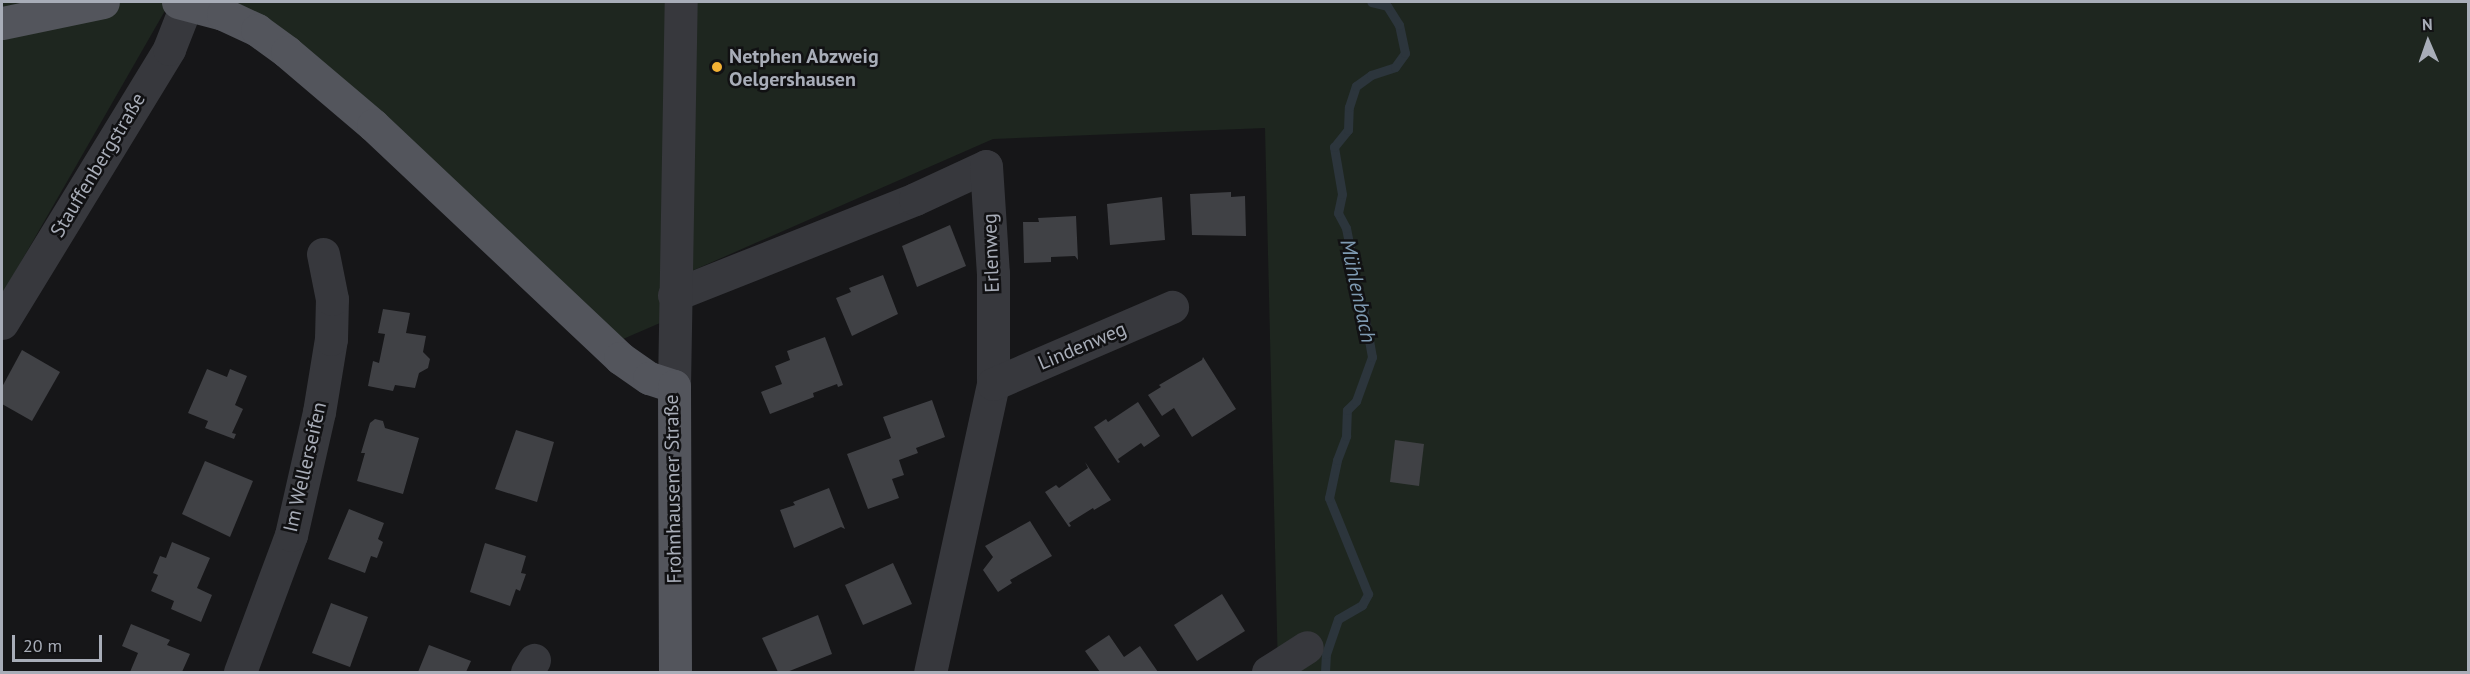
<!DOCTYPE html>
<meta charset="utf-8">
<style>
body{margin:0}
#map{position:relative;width:2470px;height:674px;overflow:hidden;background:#161618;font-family:"PT Sans",sans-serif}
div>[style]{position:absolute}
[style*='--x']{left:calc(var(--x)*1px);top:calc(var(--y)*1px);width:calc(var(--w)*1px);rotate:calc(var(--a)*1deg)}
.green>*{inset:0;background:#1e261f}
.stream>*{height:9px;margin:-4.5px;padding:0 4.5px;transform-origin:4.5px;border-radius:4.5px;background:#2c353c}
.building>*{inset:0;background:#404145}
.minor>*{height:33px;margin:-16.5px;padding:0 16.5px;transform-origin:16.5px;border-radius:16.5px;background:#37383d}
.major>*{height:33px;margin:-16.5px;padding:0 16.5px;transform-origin:16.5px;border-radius:16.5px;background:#53555c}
.dots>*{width:16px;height:16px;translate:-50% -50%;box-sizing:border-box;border:3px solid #111113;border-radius:50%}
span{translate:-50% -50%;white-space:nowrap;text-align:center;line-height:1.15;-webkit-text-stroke:5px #111113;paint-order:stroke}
.poi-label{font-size:20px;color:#a8adb8;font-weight:700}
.left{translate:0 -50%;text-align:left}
.street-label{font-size:20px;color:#a8adb8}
.water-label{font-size:21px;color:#7f9bb3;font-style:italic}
.frame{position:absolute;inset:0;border:3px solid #a8adb8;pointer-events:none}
.north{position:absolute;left:2398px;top:12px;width:60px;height:60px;-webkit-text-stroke:4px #111113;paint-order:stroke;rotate:358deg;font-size:16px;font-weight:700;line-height:24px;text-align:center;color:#a8adb8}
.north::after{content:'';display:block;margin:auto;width:21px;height:27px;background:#a8adb8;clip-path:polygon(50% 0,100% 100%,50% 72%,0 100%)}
.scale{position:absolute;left:12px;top:635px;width:90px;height:27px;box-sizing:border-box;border:3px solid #a8adb8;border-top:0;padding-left:8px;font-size:18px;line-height:21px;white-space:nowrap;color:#a8adb8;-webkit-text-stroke:4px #111113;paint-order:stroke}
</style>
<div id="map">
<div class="green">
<i style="clip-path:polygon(2px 2px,170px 2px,2px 295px)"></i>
<i style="clip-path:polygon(220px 2px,2468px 2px,2468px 672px,1278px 672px,1265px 128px,993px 139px,662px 284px,660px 323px,623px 339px,370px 112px)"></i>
</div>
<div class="stream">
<i style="--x:1325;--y:672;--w:18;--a:-87"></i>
<i style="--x:1326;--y:654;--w:37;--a:-71"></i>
<i style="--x:1338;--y:619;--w:28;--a:-30"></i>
<i style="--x:1362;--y:605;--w:13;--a:-61"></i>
<i style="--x:1368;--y:594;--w:104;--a:-112.1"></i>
<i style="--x:1329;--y:498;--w:39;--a:-78"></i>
<i style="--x:1337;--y:460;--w:26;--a:-69"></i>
<i style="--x:1346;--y:436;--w:26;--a:-88"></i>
<i style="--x:1347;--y:410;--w:13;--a:-45"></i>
<i style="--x:1356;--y:401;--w:47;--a:-70"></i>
<i style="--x:1372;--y:357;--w:46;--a:-100.1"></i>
<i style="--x:1364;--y:312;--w:11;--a:-128"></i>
<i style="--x:1357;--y:303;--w:35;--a:-95"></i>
<i style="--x:1354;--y:268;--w:41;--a:-101.3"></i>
<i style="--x:1346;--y:228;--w:17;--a:-118"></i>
<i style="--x:1338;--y:213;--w:19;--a:-78"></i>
<i style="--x:1342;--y:194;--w:48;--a:-99.7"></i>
<i style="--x:1334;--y:147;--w:22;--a:-51"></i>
<i style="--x:1348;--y:130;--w:23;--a:-88"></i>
<i style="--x:1349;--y:107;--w:22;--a:-72"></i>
<i style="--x:1356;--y:86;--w:19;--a:-36"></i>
<i style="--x:1371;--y:75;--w:25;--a:-18"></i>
<i style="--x:1395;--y:67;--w:17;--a:-54"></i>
<i style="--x:1405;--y:53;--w:29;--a:-102"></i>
<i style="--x:1399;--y:25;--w:22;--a:-122"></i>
<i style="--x:1387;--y:6;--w:16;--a:-166"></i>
</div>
<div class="building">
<i style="clip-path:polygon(1231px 192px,1231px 197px,1245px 196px,1246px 236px,1192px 235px,1190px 194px)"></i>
<i style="clip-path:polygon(1162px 197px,1165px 240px,1110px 245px,1107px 204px)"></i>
<i style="clip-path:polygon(1076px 216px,1078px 260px,1075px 256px,1051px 257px,1051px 262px,1024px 263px,1023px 222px,1039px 222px,1038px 218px)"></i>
<i style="clip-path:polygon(950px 225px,966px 266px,917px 287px,902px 246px)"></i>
<i style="clip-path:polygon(883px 275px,898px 314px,852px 336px,836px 298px,851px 292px,849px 288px)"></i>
<i style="clip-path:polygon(383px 309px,410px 313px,406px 333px,426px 336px,423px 352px,430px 359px,428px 368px,419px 373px,415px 388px,395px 385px,393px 391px,368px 386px,373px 361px,379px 363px,385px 334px,378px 333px)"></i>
<i style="clip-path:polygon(825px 337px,843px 385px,838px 387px,837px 384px,813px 393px,814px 397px,770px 414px,761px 392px,782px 384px,775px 366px,790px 360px,787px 351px)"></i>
<i style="clip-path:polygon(22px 350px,60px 372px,32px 421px,2px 404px,2px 387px)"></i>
<i style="clip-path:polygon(1203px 357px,1236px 409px,1192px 437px,1174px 408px,1162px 416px,1148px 395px,1161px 387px,1159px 385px,1202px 360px)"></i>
<i style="clip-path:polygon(207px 369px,227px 377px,230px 369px,247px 376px,235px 405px,243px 409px,232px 433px,236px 434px,234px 439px,205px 428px,208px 421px,188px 413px)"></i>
<i style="clip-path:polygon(932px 400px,945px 437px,916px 448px,918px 453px,899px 460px,904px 475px,892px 479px,899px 498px,868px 509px,847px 454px,891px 438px,883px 417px)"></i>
<i style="clip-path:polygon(1138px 402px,1160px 436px,1144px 447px,1141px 443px,1118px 459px,1120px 462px,1118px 463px,1094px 427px,1106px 419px,1108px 422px)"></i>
<i style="clip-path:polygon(375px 419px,383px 421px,385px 428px,419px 438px,403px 494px,357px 481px,365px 453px,361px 453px,370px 423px)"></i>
<i style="clip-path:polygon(516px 430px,554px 442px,537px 502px,495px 489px)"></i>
<i style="clip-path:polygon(1395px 440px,1424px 444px,1419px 486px,1390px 482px)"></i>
<i style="clip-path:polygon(205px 461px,253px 481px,230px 537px,182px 514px)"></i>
<i style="clip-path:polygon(1085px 462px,1111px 500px,1094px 510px,1093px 508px,1069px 523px,1071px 526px,1069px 527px,1045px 492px,1056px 485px,1059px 488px,1088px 468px)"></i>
<i style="clip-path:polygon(829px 488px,845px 529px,841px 527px,794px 548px,780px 510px,795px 505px,793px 502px)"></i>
<i style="clip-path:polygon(349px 509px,384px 523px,378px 539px,383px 542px,377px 558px,371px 556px,365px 573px,328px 559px)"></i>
<i style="clip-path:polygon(1030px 521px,1052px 556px,1010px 580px,1012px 583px,998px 592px,983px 570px,993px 557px,985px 546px)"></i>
<i style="clip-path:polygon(172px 542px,210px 558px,197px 588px,212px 595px,201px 622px,171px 609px,174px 601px,151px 591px,158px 575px,153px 573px,160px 556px,166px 558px)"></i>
<i style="clip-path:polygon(485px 543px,526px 556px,521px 573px,526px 574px,520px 591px,516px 589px,510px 606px,470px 592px)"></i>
<i style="clip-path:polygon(893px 563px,912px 604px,863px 625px,845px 585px)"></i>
<i style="clip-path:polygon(1222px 594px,1245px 631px,1197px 661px,1174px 625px)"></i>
<i style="clip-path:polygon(331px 603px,368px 617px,350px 667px,312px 653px)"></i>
<i style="clip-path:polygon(818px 615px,832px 654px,787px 672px,778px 672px,762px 638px)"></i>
<i style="clip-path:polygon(131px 624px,170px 640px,167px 645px,190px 654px,182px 672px,130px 672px,138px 653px,122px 646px)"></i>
<i style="clip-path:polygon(1109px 635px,1124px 657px,1140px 646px,1158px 672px,1100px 672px,1085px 651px)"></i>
<i style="clip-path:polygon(429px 645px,471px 661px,466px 672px,418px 672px)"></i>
</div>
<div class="minor">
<i style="--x:674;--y:295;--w:259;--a:-21.7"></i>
<i style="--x:915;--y:199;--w:78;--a:-24.9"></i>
<i style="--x:986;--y:166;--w:107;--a:86.3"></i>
<i style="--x:993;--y:273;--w:111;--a:90"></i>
<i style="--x:993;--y:384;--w:295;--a:102.3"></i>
<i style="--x:2;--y:323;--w:321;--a:-58.6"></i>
<i style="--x:169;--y:49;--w:49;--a:-68.6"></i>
<i style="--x:993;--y:384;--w:195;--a:-23.3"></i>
<i style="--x:674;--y:386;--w:384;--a:-89"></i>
<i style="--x:240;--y:672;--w:146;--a:-69.6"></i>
<i style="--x:291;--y:535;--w:126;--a:-77.2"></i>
<i style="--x:319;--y:412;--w:74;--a:-80.7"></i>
<i style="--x:331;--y:339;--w:40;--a:-88.6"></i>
<i style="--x:332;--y:299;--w:46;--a:-101.3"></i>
<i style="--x:527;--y:672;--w:14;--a:-60"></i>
<i style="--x:1268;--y:672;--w:46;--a:-32.7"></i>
</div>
<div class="major">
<i style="--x:178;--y:2;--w:47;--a:14.9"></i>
<i style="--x:223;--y:14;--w:38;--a:25"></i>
<i style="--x:257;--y:30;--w:37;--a:36"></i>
<i style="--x:287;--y:52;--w:113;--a:40.3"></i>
<i style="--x:373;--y:125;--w:340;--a:43.3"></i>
<i style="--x:620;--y:358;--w:35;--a:35"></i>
<i style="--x:649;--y:378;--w:26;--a:18"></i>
<i style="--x:674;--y:386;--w:286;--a:89.8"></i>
<i style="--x:2;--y:23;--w:103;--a:-11.7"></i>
</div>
<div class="dots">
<i style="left:717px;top:67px;background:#f2b134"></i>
</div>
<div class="poi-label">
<span class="left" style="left:729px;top:68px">Netphen Abzweig<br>Oelgershausen</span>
</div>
<div class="street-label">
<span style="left:98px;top:165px;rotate:-59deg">Stauffenbergstraße</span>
<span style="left:991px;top:253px;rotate:-92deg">Erlenweg</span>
<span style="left:1082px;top:346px;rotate:-23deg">Lindenweg</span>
<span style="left:305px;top:467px;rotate:-77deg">Im Wellerseifen</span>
<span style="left:673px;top:489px;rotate:-91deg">Frohnhausener Straße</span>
</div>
<div class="water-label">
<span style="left:1358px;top:291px;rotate:78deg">Mühlenbach</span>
</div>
<div class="frame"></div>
<div class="north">N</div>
<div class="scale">20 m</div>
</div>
